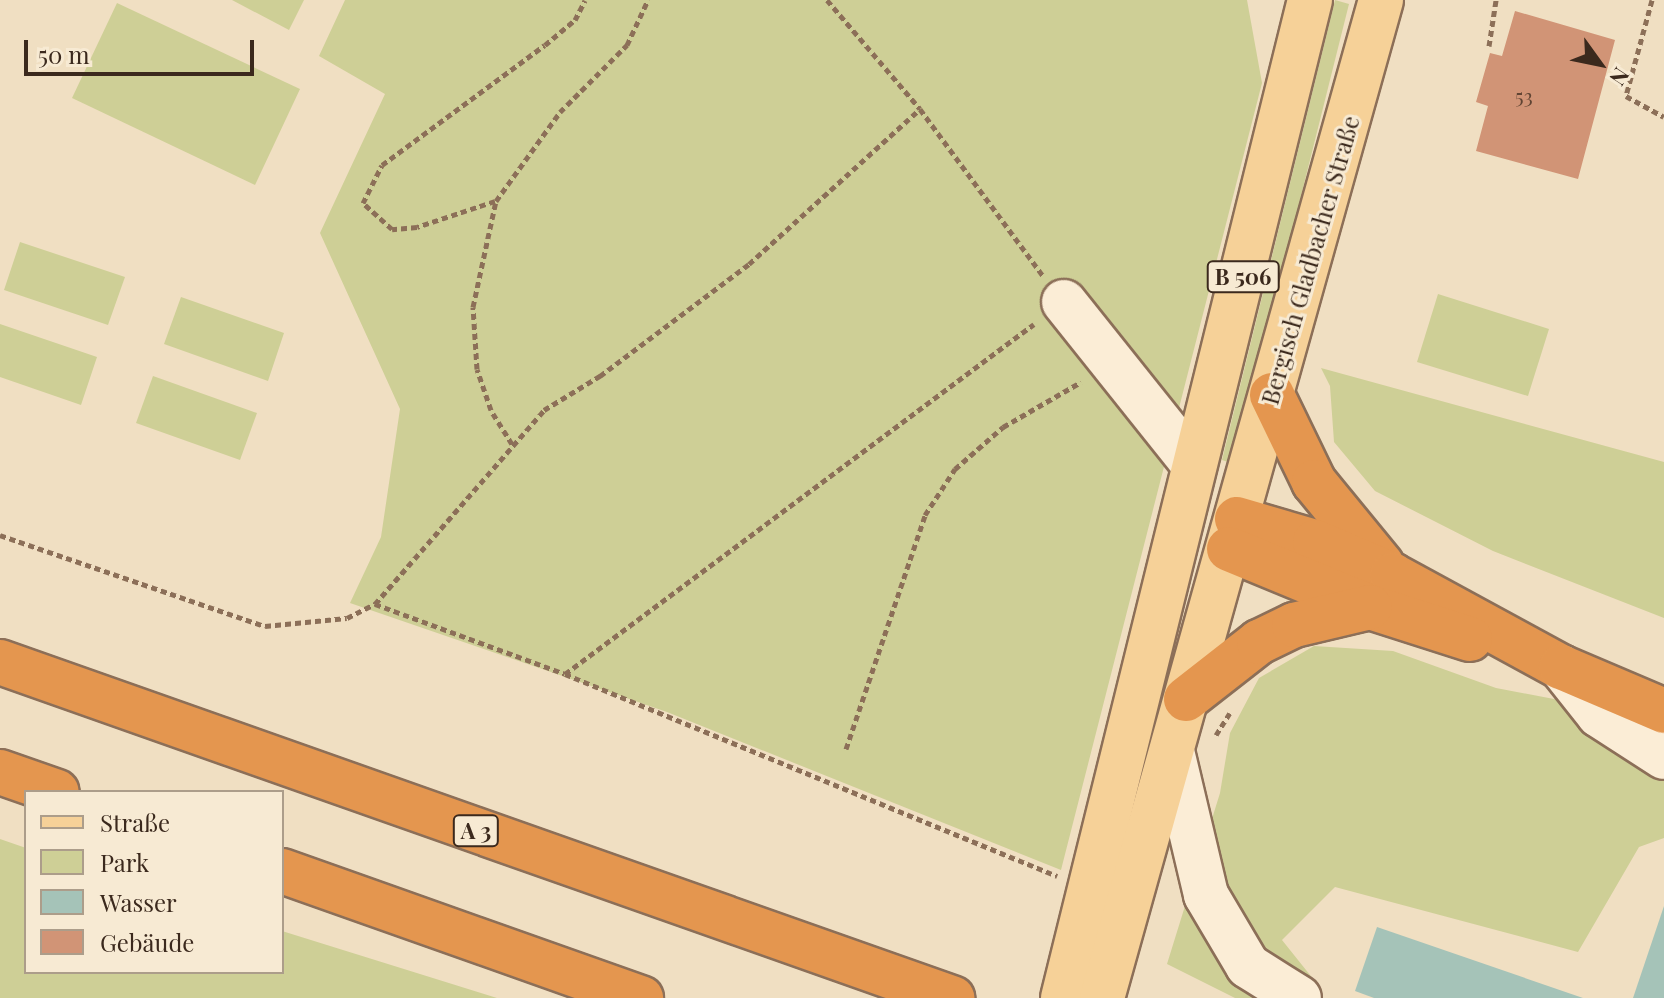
<!DOCTYPE html>
<meta charset="utf-8">
<style>
body{margin:0}
#map{position:relative;width:1664px;height:998px;overflow:hidden;background:#f0dfc2;font-family:"Playfair Display",serif}
div>[style]{position:absolute}
[style*='--x']{left:calc(var(--x)*1px);top:calc(var(--y)*1px);width:calc(var(--w)*1px);rotate:calc(var(--a)*1deg)}
.green>*{inset:0;background:#cecf96}
.water>*{inset:0;background:#a5c3b8}
.building>*{inset:0;background:#d19476}
.path>*{height:5px;margin-top:-2.5px;transform-origin:0;background:repeating-linear-gradient(90deg,#8c6f58 0 6px,transparent 0 10px)}
.roads{filter:drop-shadow(2px 0 #8c6f58) drop-shadow(-2px 0 #8c6f58) drop-shadow(0 2px #8c6f58) drop-shadow(0 -2px #8c6f58)}
.minor>*{height:44px;margin:-22px;padding:0 22px;transform-origin:22px;border-radius:22px;background:#fbedd6}
.major>*{height:44px;margin:-22px;padding:0 22px;transform-origin:22px;border-radius:22px;background:#f6d198}
.highway>*{height:44px;margin:-22px;padding:0 22px;transform-origin:22px;border-radius:22px;background:#e4964f}
span{translate:-50% -50%;white-space:nowrap;text-align:center;line-height:1.15;-webkit-text-stroke:6px #f7ead3;paint-order:stroke}
.number-label{font-size:20px;color:#604433}
.number-label span{-webkit-text-stroke-width:0}
.shield-label span{padding:2px 6px;background:#f7ead3;border:2px solid;border-radius:6px;-webkit-text-stroke-width:0}
.shield-label{font-size:22px;color:#3b291d;font-weight:700}
.street-label{font-size:24px;color:#3b291d}
.legend{position:absolute;left:24px;top:790px;width:260px;height:184px;box-sizing:border-box;background:#f7ead3;border:2px solid #ac9d8a;margin:0;padding:10px 14px;list-style:none;font-size:24px;color:#3b291d}
.legend li{display:flex;align-items:center;gap:16px;height:40px}
.legend b{width:40px;border:2px solid #ac9d8a}
.north{position:absolute;left:1560px;top:24px;width:80px;height:80px;-webkit-text-stroke:6px #f7ead3;paint-order:stroke;rotate:123deg;font-size:22px;font-weight:700;line-height:32px;text-align:center;color:#3b291d}
.north::after{content:'';display:block;margin:auto;width:28px;height:36px;background:#3b291d;clip-path:polygon(50% 0,100% 100%,50% 72%,0 100%)}
.scale{position:absolute;left:24px;top:40px;width:230px;height:36px;box-sizing:border-box;border:4px solid #3b291d;border-top:0;padding-left:10px;font-size:24px;line-height:28px;white-space:nowrap;color:#3b291d;-webkit-text-stroke:6px #f7ead3;paint-order:stroke}
</style>
<div id="map">
<div class="green">
<i style="clip-path:polygon(232px 0,304px 0,289px 30px)"></i>
<i style="clip-path:polygon(345px 0,1247px 0,1262px 83px,1061px 870px,667px 712px,350px 603px,381px 537px,400px 409px,320px 233px,385px 94px,319px 56px)"></i>
<i style="clip-path:polygon(1335px 0,1349px 4px,1234px 464px,1222px 460px)"></i>
<i style="clip-path:polygon(117px 3px,300px 89px,255px 185px,72px 98px)"></i>
<i style="clip-path:polygon(20px 242px,125px 277px,108px 325px,4px 290px)"></i>
<i style="clip-path:polygon(1438px 294px,1549px 329px,1528px 396px,1417px 362px)"></i>
<i style="clip-path:polygon(181px 297px,284px 333px,268px 381px,164px 344px)"></i>
<i style="clip-path:polygon(0 324px,97px 357px,81px 405px,0 377px)"></i>
<i style="clip-path:polygon(1321px 368px,1664px 462px,1664px 618px,1493px 551px,1375px 491px,1334px 442px,1330px 386px)"></i>
<i style="clip-path:polygon(153px 376px,257px 413px,240px 460px,136px 423px)"></i>
<i style="clip-path:polygon(1314px 646px,1393px 651px,1496px 688px,1632px 714px,1664px 728px,1664px 838px,1639px 847px,1578px 952px,1335px 887px,1282px 940px,1322px 990px,1319px 998px,1235px 998px,1167px 964px,1220px 793px,1230px 733px,1259px 678px)"></i>
<i style="clip-path:polygon(0 839px,26px 848px,26px 972px,282px 972px,282px 931px,497px 998px,0 998px)"></i>
</div>
<div class="water">
<i style="clip-path:polygon(1664px 906px,1664px 998px,1633px 998px)"></i>
<i style="clip-path:polygon(1377px 927px,1583px 998px,1374px 998px,1355px 991px)"></i>
</div>
<div class="building">
<i style="clip-path:polygon(1515px 11px,1615px 40px,1578px 179px,1476px 151px,1488px 106px,1476px 102px,1490px 53px,1502px 56px)"></i>
</div>
<div class="path">
<i style="--x:827;--y:0;--w:143;--a:49.5"></i>
<i style="--x:920;--y:109;--w:207;--a:53.6"></i>
<i style="--x:1652;--y:0;--w:99;--a:105.2"></i>
<i style="--x:1626;--y:96;--w:43;--a:28.9"></i>
<i style="--x:1489;--y:46;--w:47;--a:-81.3"></i>
<i style="--x:495;--y:201;--w:82;--a:161.6"></i>
<i style="--x:417;--y:227;--w:25;--a:175"></i>
<i style="--x:392;--y:229;--w:39;--a:-138"></i>
<i style="--x:363;--y:203;--w:42;--a:-63.4"></i>
<i style="--x:382;--y:165;--w:202;--a:-36.4"></i>
<i style="--x:545;--y:45;--w:39;--a:-40"></i>
<i style="--x:575;--y:20;--w:22;--a:-63"></i>
<i style="--x:512;--y:444;--w:40;--a:-122"></i>
<i style="--x:491;--y:410;--w:43;--a:-108.9"></i>
<i style="--x:477;--y:369;--w:62;--a:-93.7"></i>
<i style="--x:473;--y:307;--w:108;--a:-77.8"></i>
<i style="--x:496;--y:201;--w:110;--a:-54.3"></i>
<i style="--x:560;--y:112;--w:95;--a:-45"></i>
<i style="--x:627;--y:45;--w:50;--a:-65"></i>
<i style="--x:0;--y:535;--w:280;--a:19"></i>
<i style="--x:265;--y:626;--w:82;--a:-5.6"></i>
<i style="--x:347;--y:618;--w:31;--a:-27"></i>
<i style="--x:375;--y:604;--w:257;--a:-48.9"></i>
<i style="--x:544;--y:410;--w:66;--a:-31.3"></i>
<i style="--x:600;--y:376;--w:186;--a:-36.9"></i>
<i style="--x:749;--y:264;--w:231;--a:-42.2"></i>
<i style="--x:375;--y:604;--w:202;--a:20.2"></i>
<i style="--x:565;--y:674;--w:532;--a:22.32"></i>
<i style="--x:565;--y:674;--w:585;--a:-36.73"></i>
<i style="--x:1216;--y:735;--w:26;--a:-58"></i>
<i style="--x:846;--y:749;--w:247;--a:-71.3"></i>
<i style="--x:925;--y:515;--w:55;--a:-56.9"></i>
<i style="--x:955;--y:469;--w:64;--a:-41.2"></i>
<i style="--x:1003;--y:427;--w:90;--a:-30"></i>
</div>
<div class="roads">
<div class="minor">
<i style="--x:1064;--y:302;--w:208;--a:51.4"></i>
<i style="--x:1561;--y:667;--w:61;--a:51.6"></i>
<i style="--x:1599;--y:715;--w:77;--a:32.9"></i>
<i style="--x:1172;--y:751;--w:148;--a:76.7"></i>
<i style="--x:1206;--y:895;--w:82;--a:59.4"></i>
<i style="--x:1248;--y:966;--w:60;--a:32.1"></i>
</div>
<div class="major">
<i style="--x:1063;--y:998;--w:1028;--a:-76.1"></i>
<i style="--x:1102;--y:998;--w:1036;--a:-74.38"></i>
</div>
<div class="highway">
<i style="--x:1272;--y:395;--w:97;--a:64.2"></i>
<i style="--x:1314;--y:482;--w:107;--a:50.7"></i>
<i style="--x:1237;--y:519;--w:81;--a:16.4"></i>
<i style="--x:1315;--y:542;--w:84;--a:23.2"></i>
<i style="--x:1392;--y:575;--w:192;--a:28.6"></i>
<i style="--x:1561;--y:667;--w:112;--a:23.1"></i>
<i style="--x:1229;--y:549;--w:152;--a:22.4"></i>
<i style="--x:1370;--y:607;--w:105;--a:17.7"></i>
<i style="--x:0;--y:662;--w:1010;--a:19.44"></i>
<i style="--x:1186;--y:699;--w:93;--a:-38"></i>
<i style="--x:1259;--y:642;--w:39;--a:-26"></i>
<i style="--x:1294;--y:625;--w:78;--a:-13.3"></i>
<i style="--x:0;--y:772;--w:60;--a:19.3"></i>
<i style="--x:282;--y:871;--w:381;--a:19.5"></i>
</div>
</div>
<div class="number-label">
<span style="left:1524px;top:95px">53</span>
</div>
<div class="shield-label">
<span style="left:1243px;top:277px">B 506</span>
<span style="left:476px;top:831px">A 3</span>
</div>
<div class="street-label">
<span style="left:1310px;top:260px;rotate:-74deg">Bergisch Gladbacher Straße</span>
</div>
<ul class="legend">
<li><b style="height:10px;background:#f6d198"></b>Straße</li>
<li><b style="height:22px;background:#cecf96"></b>Park</li>
<li><b style="height:22px;background:#a5c3b8"></b>Wasser</li>
<li><b style="height:22px;background:#d19476"></b>Gebäude</li>
</ul>
<div class="north">N</div>
<div class="scale">50 m</div>
</div>
